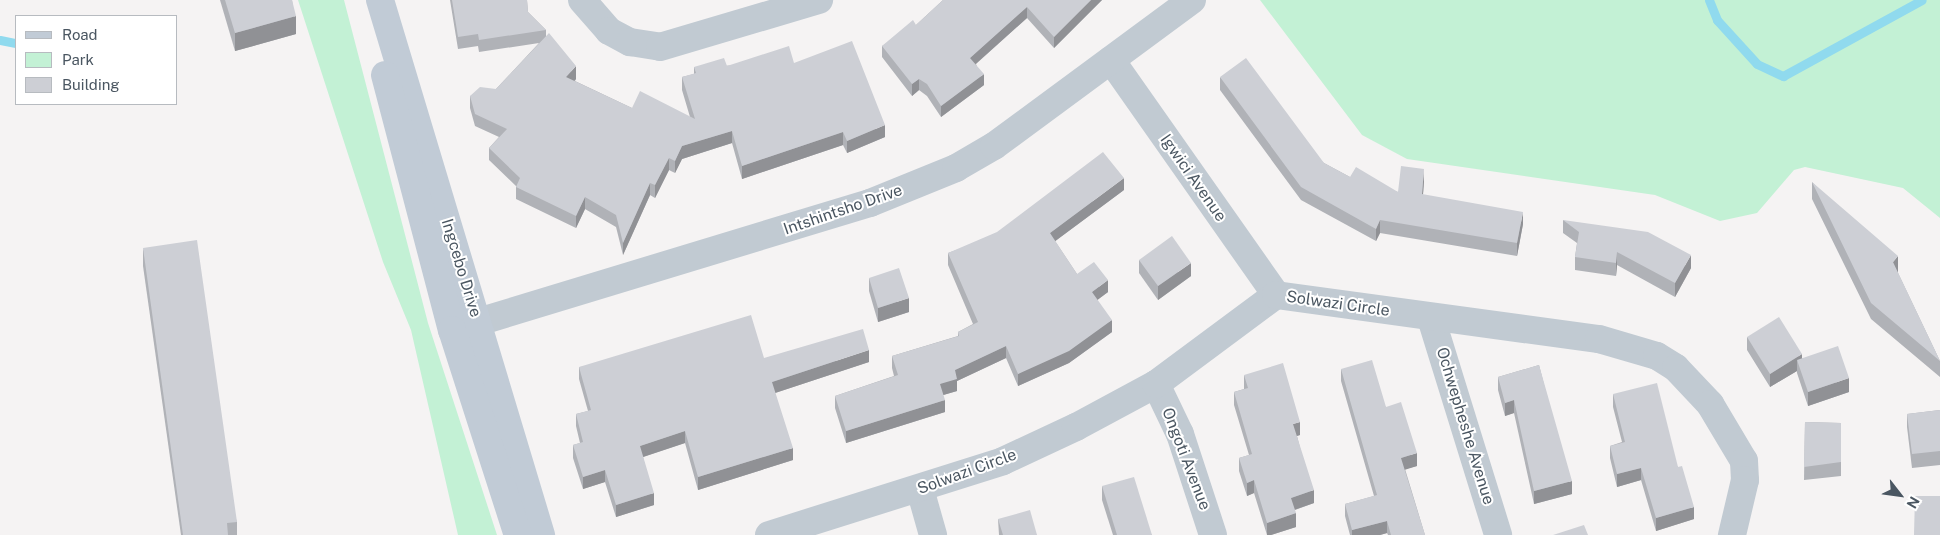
<!DOCTYPE html>
<style>
body{margin:0}
#map{position:relative;width:1940px;height:535px;overflow:hidden;background:#f5f3f3;font-family:"Public Sans",sans-serif}
div>[style]{position:absolute}
[style*='--x']{left:calc(var(--x)*1px);top:calc(var(--y)*1px);width:calc(var(--w)*1px);rotate:calc(var(--a)*1deg)}
.green>*{inset:0;background:#c3f1d5}
.stream>*{height:9px;margin:-4.5px;padding:0 4.5px;transform-origin:4.5px;border-radius:4.5px;background:#90daee}
.street>*{height:28px;margin:-14px;padding:0 14px;transform-origin:14px;border-radius:14px;background:#c1cad2}
.secondary>*{height:28px;margin:-14px;padding:0 14px;transform-origin:14px;border-radius:14px;background:#c1cbd6}
.wall>*{inset:0;background:#b0b2b7}
.shaded-wall>*{inset:0;background:#909195}
.building>*{inset:0;background:#cdcfd5}
span{translate:-50% -50%;white-space:nowrap;text-align:center;line-height:1.15;-webkit-text-stroke:4px #fff;paint-order:stroke}
.street-label{font-size:16px;color:#4a5661}
.legend{position:absolute;left:15px;top:15px;width:162px;height:90px;box-sizing:border-box;background:#fff;border:1px solid #b7bbc0;margin:0;padding:6px 9px;list-style:none;font-size:15px;color:#4a5661}
.legend li{display:flex;align-items:center;gap:10px;height:25px}
.legend b{width:25px;border:1px solid #b7bbc0}
.north{position:absolute;left:1875px;top:470px;width:50px;height:50px;-webkit-text-stroke:4px #fff;paint-order:stroke;rotate:120deg;font-size:14px;font-weight:700;line-height:20px;text-align:center;color:#4a5661}
.north::after{content:'';display:block;margin:auto;width:18px;height:22px;background:#4a5661;clip-path:polygon(50% 0,100% 100%,50% 72%,0 100%)}
</style>
<div id="map">
<div class="green">
<i style="clip-path:polygon(298px 0,344px 0,428px 323px,497px 535px,458px 535px,411px 330px,383px 262px)"></i>
<i style="clip-path:polygon(1260px 0,1940px 0,1940px 218px,1903px 188px,1805px 167px,1794px 170px,1757px 213px,1720px 221px,1655px 195px,1407px 159px,1362px 135px)"></i>
</div>
<div class="stream">
<i style="--x:1709;--y:0;--w:22;--a:68"></i>
<i style="--x:1717;--y:20;--w:59;--a:47.7"></i>
<i style="--x:1757;--y:64;--w:29;--a:25"></i>
<i style="--x:1783;--y:76;--w:158;--a:-28.7"></i>
<i style="--x:0;--y:40;--w:16;--a:11"></i>
</div>
<div class="street">
<i style="--x:582;--y:0;--w:41;--a:48.9"></i>
<i style="--x:609;--y:31;--w:24;--a:28"></i>
<i style="--x:630;--y:42;--w:30;--a:9"></i>
<i style="--x:660;--y:47;--w:166;--a:-16.5"></i>
<i style="--x:1111;--y:60;--w:287;--a:54.9"></i>
<i style="--x:1431;--y:318;--w:227;--a:72.8"></i>
<i style="--x:455;--y:329;--w:434;--a:-16.9"></i>
<i style="--x:870;--y:203;--w:93;--a:-22.1"></i>
<i style="--x:956;--y:168;--w:44;--a:-30.1"></i>
<i style="--x:994;--y:146;--w:246;--a:-36.4"></i>
<i style="--x:1156;--y:384;--w:55;--a:64.4"></i>
<i style="--x:1180;--y:434;--w:106;--a:71.9"></i>
<i style="--x:920;--y:489;--w:48;--a:74.2"></i>
<i style="--x:769;--y:535;--w:245;--a:-17.5"></i>
<i style="--x:1003;--y:461;--w:81;--a:-25"></i>
<i style="--x:1076;--y:427;--w:91;--a:-28.3"></i>
<i style="--x:1156;--y:384;--w:149;--a:-36.6"></i>
<i style="--x:1276;--y:295;--w:326;--a:7.8"></i>
<i style="--x:1599;--y:339;--w:60;--a:16.3"></i>
<i style="--x:1657;--y:356;--w:22;--a:32"></i>
<i style="--x:1676;--y:368;--w:50;--a:46.6"></i>
<i style="--x:1710;--y:404;--w:66;--a:59.2"></i>
<i style="--x:1744;--y:461;--w:19;--a:87"></i>
<i style="--x:1745;--y:480;--w:57;--a:103.3"></i>
</div>
<div class="secondary">
<i style="--x:380;--y:0;--w:559;--a:73.25"></i>
<i style="--x:385;--y:75;--w:264;--a:75.3"></i>
<i style="--x:452;--y:330;--w:215;--a:72.2"></i>
</div>
<div class="wall">
<i style="clip-path:polygon(220px 0,292px 0,296px 34px,235px 51px)"></i>
<i style="clip-path:polygon(450px 0,527px 0,528px 12px,546px 30px,546px 36px,576px 79px,575px 81px,632px 108px,690px 117px,682px 90px,682px 77px,694px 74px,694px 67px,794px 63px,885px 137px,847px 153px,843px 145px,742px 179px,732px 143px,682px 159px,675px 173px,669px 170px,655px 198px,650px 195px,623px 255px,616px 227px,585px 209px,576px 228px,516px 199px,516px 186px,489px 160px,489px 148px,499px 137px,475px 126px,470px 108px,470px 96px,496px 89px,539px 43px,479px 52px,478px 46px,458px 49px)"></i>
<i style="clip-path:polygon(943px 0,1102px 0,1054px 48px,1027px 18px,976px 64px,984px 85px,941px 117px,927px 96px,919px 90px,912px 96px,882px 57px,882px 46px,916px 25px)"></i>
<i style="clip-path:polygon(1220px 77px,1324px 163px,1350px 177px,1398px 192px,1424px 181px,1423px 195px,1523px 224px,1517px 256px,1380px 233px,1376px 241px,1301px 200px,1220px 90px)"></i>
<i style="clip-path:polygon(1812px 182px,1898px 272px,1898px 273px,1940px 361px,1940px 377px,1871px 319px,1812px 199px)"></i>
<i style="clip-path:polygon(1124px 190px,1055px 241px,1077px 274px,1108px 292px,1097px 300px,1112px 332px,1069px 363px,1018px 386px,1006px 358px,957px 381px,957px 391px,943px 395px,945px 412px,846px 443px,835px 408px,835px 396px,894px 376px,892px 368px,892px 356px,958px 336px,958px 332px,973px 324px,948px 265px,948px 253px)"></i>
<i style="clip-path:polygon(1563px 220px,1691px 268px,1675px 297px,1617px 265px,1616px 276px,1575px 270px,1575px 257px,1577px 243px,1563px 233px)"></i>
<i style="clip-path:polygon(143px 248px,237px 522px,237px 535px,181px 535px,143px 266px)"></i>
<i style="clip-path:polygon(1139px 260px,1191px 276px,1158px 300px,1139px 273px)"></i>
<i style="clip-path:polygon(869px 278px,909px 312px,878px 322px,869px 291px)"></i>
<i style="clip-path:polygon(1747px 337px,1802px 358px,1849px 392px,1808px 406px,1797px 373px,1797px 371px,1770px 387px,1747px 350px)"></i>
<i style="clip-path:polygon(764px 358px,869px 362px,775px 393px,793px 460px,698px 490px,685px 443px,643px 457px,654px 505px,616px 517px,605px 482px,583px 489px,573px 458px,573px 445px,580px 443px,576px 426px,576px 414px,588px 411px,579px 379px,579px 367px)"></i>
<i style="clip-path:polygon(1539px 365px,1572px 494px,1534px 504px,1514px 413px,1505px 416px,1498px 390px,1498px 377px)"></i>
<i style="clip-path:polygon(1341px 369px,1386px 407px,1417px 466px,1405px 469px,1425px 535px,1388px 535px,1387px 533px,1380px 535px,1350px 535px,1345px 516px,1345px 504px,1374px 496px,1341px 381px)"></i>
<i style="clip-path:polygon(1244px 375px,1300px 435px,1297px 436px,1314px 503px,1295px 510px,1296px 527px,1271px 535px,1267px 535px,1254px 493px,1247px 496px,1239px 471px,1239px 458px,1249px 455px,1234px 405px,1234px 392px,1244px 389px)"></i>
<i style="clip-path:polygon(1613px 394px,1678px 467px,1694px 519px,1656px 531px,1641px 480px,1617px 487px,1610px 458px,1610px 446px,1622px 442px,1613px 407px)"></i>
<i style="clip-path:polygon(1940px 410px,1940px 465px,1912px 468px,1907px 427px,1907px 414px)"></i>
<i style="clip-path:polygon(1805px 422px,1841px 423px,1841px 476px,1804px 480px)"></i>
<i style="clip-path:polygon(1102px 486px,1152px 535px,1113px 535px,1102px 500px)"></i>
<i style="clip-path:polygon(998px 519px,1037px 535px,999px 535px)"></i>
</div>
<div class="shaded-wall">
<i style="clip-path:polygon(1091px 0,1102px 0,1054px 48px,1054px 37px)"></i>
<i style="clip-path:polygon(1027px 7px,1027px 18px,970px 69px,970px 58px)"></i>
<i style="clip-path:polygon(296px 16px,296px 34px,235px 51px,235px 33px)"></i>
<i style="clip-path:polygon(576px 66px,576px 79px,566px 89px,566px 77px)"></i>
<i style="clip-path:polygon(984px 74px,984px 85px,941px 117px,941px 106px)"></i>
<i style="clip-path:polygon(919px 79px,919px 90px,912px 96px,912px 84px)"></i>
<i style="clip-path:polygon(885px 125px,885px 137px,847px 153px,847px 141px)"></i>
<i style="clip-path:polygon(732px 131px,732px 143px,682px 159px,675px 173px,675px 161px,682px 146px)"></i>
<i style="clip-path:polygon(843px 132px,843px 145px,742px 179px,742px 166px)"></i>
<i style="clip-path:polygon(669px 158px,669px 170px,655px 198px,655px 185px)"></i>
<i style="clip-path:polygon(1424px 169px,1424px 181px,1422px 207px,1422px 194px)"></i>
<i style="clip-path:polygon(1124px 178px,1124px 190px,1050px 245px,1050px 233px)"></i>
<i style="clip-path:polygon(650px 183px,650px 195px,623px 255px,623px 243px)"></i>
<i style="clip-path:polygon(585px 197px,585px 209px,576px 228px,576px 216px)"></i>
<i style="clip-path:polygon(1523px 212px,1523px 224px,1517px 256px,1517px 243px)"></i>
<i style="clip-path:polygon(1380px 220px,1380px 233px,1376px 241px,1376px 229px)"></i>
<i style="clip-path:polygon(1617px 252px,1617px 265px,1616px 276px,1616px 263px)"></i>
<i style="clip-path:polygon(1691px 255px,1691px 268px,1675px 297px,1675px 283px)"></i>
<i style="clip-path:polygon(1898px 256px,1898px 272px,1893px 279px,1893px 262px)"></i>
<i style="clip-path:polygon(1191px 263px,1191px 276px,1158px 300px,1158px 286px)"></i>
<i style="clip-path:polygon(1108px 280px,1108px 292px,1092px 304px,1092px 292px)"></i>
<i style="clip-path:polygon(909px 298px,909px 312px,878px 322px,878px 308px)"></i>
<i style="clip-path:polygon(1112px 320px,1112px 332px,1069px 363px,1018px 386px,1018px 374px)"></i>
<i style="clip-path:polygon(1006px 346px,1006px 358px,957px 381px,957px 391px,940px 396px,940px 384px,955px 370px)"></i>
<i style="clip-path:polygon(869px 350px,869px 362px,772px 394px,772px 382px)"></i>
<i style="clip-path:polygon(1802px 354px,1802px 368px,1797px 360px,1797px 371px,1770px 387px,1770px 374px)"></i>
<i style="clip-path:polygon(1849px 378px,1849px 392px,1808px 406px,1808px 392px)"></i>
<i style="clip-path:polygon(945px 400px,945px 412px,846px 443px,846px 431px)"></i>
<i style="clip-path:polygon(1514px 400px,1514px 413px,1505px 416px,1505px 403px)"></i>
<i style="clip-path:polygon(1300px 422px,1300px 435px,1293px 437px,1293px 424px)"></i>
<i style="clip-path:polygon(685px 431px,685px 443px,640px 458px,640px 446px)"></i>
<i style="clip-path:polygon(793px 448px,793px 460px,698px 490px,698px 477px)"></i>
<i style="clip-path:polygon(1417px 453px,1417px 466px,1401px 471px,1401px 458px)"></i>
<i style="clip-path:polygon(1641px 468px,1641px 480px,1617px 487px,1617px 474px)"></i>
<i style="clip-path:polygon(605px 470px,605px 482px,583px 489px,583px 477px)"></i>
<i style="clip-path:polygon(1254px 480px,1254px 493px,1247px 496px,1247px 483px)"></i>
<i style="clip-path:polygon(1572px 481px,1572px 494px,1534px 504px,1534px 491px)"></i>
<i style="clip-path:polygon(1314px 490px,1314px 503px,1291px 511px,1291px 498px)"></i>
<i style="clip-path:polygon(654px 493px,654px 505px,616px 517px,616px 505px)"></i>
<i style="clip-path:polygon(1694px 507px,1694px 519px,1656px 531px,1656px 518px)"></i>
<i style="clip-path:polygon(1296px 513px,1296px 527px,1271px 535px,1267px 535px,1267px 523px)"></i>
<i style="clip-path:polygon(1387px 521px,1387px 533px,1380px 535px,1352px 535px,1352px 530px)"></i>
</div>
<div class="building">
<i style="clip-path:polygon(225px 0,292px 0,296px 16px,235px 33px)"></i>
<i style="clip-path:polygon(452px 0,527px 0,528px 12px,546px 30px,479px 40px,478px 34px,458px 37px)"></i>
<i style="clip-path:polygon(943px 0,1091px 0,1054px 37px,1027px 7px,970px 58px,984px 74px,941px 106px,927px 84px,919px 79px,912px 84px,882px 46px,913px 20px,916px 25px)"></i>
<i style="clip-path:polygon(549px 33px,576px 66px,566px 77px,632px 108px,640px 91px,695px 119px,682px 77px,696px 73px,694px 67px,724px 58px,727px 66px,789px 46px,794px 63px,852px 41px,885px 125px,847px 141px,843px 132px,742px 166px,732px 131px,682px 146px,675px 161px,669px 158px,655px 185px,650px 183px,623px 243px,616px 215px,585px 197px,576px 216px,516px 187px,520px 178px,489px 148px,507px 129px,475px 114px,470px 96px,480px 87px,496px 89px)"></i>
<i style="clip-path:polygon(1246px 58px,1324px 163px,1350px 177px,1356px 167px,1398px 192px,1401px 166px,1424px 169px,1422px 194px,1523px 212px,1517px 243px,1380px 220px,1376px 229px,1301px 187px,1220px 77px)"></i>
<i style="clip-path:polygon(1103px 152px,1124px 178px,1050px 233px,1077px 274px,1094px 262px,1108px 280px,1092px 292px,1112px 320px,1069px 351px,1018px 374px,1006px 346px,955px 370px,957px 379px,940px 384px,945px 400px,846px 431px,835px 396px,898px 375px,892px 356px,959px 336px,958px 332px,978px 322px,948px 253px,997px 232px)"></i>
<i style="clip-path:polygon(1812px 182px,1898px 256px,1893px 262px,1940px 361px,1871px 303px)"></i>
<i style="clip-path:polygon(1563px 220px,1648px 232px,1691px 255px,1675px 283px,1617px 252px,1616px 263px,1575px 257px,1579px 232px)"></i>
<i style="clip-path:polygon(1172px 236px,1191px 263px,1158px 286px,1139px 260px)"></i>
<i style="clip-path:polygon(197px 240px,237px 522px,227px 523px,228px 535px,183px 535px,143px 248px)"></i>
<i style="clip-path:polygon(899px 268px,909px 298px,878px 308px,869px 278px)"></i>
<i style="clip-path:polygon(751px 315px,764px 358px,863px 329px,869px 350px,772px 382px,793px 448px,698px 477px,685px 431px,640px 446px,654px 493px,616px 505px,605px 470px,583px 477px,573px 445px,583px 442px,576px 414px,591px 410px,579px 367px)"></i>
<i style="clip-path:polygon(1779px 317px,1802px 354px,1770px 374px,1747px 337px)"></i>
<i style="clip-path:polygon(1838px 346px,1849px 378px,1808px 392px,1797px 360px)"></i>
<i style="clip-path:polygon(1372px 360px,1386px 407px,1401px 402px,1417px 453px,1401px 458px,1425px 535px,1391px 535px,1387px 521px,1352px 530px,1345px 504px,1377px 495px,1341px 369px)"></i>
<i style="clip-path:polygon(1283px 363px,1300px 422px,1293px 424px,1314px 490px,1291px 498px,1296px 513px,1267px 523px,1254px 480px,1247px 483px,1239px 458px,1252px 454px,1234px 392px,1248px 388px,1244px 375px)"></i>
<i style="clip-path:polygon(1539px 365px,1572px 481px,1534px 491px,1514px 400px,1505px 403px,1498px 377px)"></i>
<i style="clip-path:polygon(1657px 383px,1678px 467px,1682px 466px,1694px 507px,1656px 518px,1641px 468px,1617px 474px,1610px 446px,1625px 442px,1613px 394px)"></i>
<i style="clip-path:polygon(1940px 410px,1940px 451px,1912px 454px,1907px 414px)"></i>
<i style="clip-path:polygon(1805px 422px,1841px 423px,1841px 462px,1804px 467px)"></i>
<i style="clip-path:polygon(1134px 477px,1152px 535px,1117px 535px,1102px 486px)"></i>
<i style="clip-path:polygon(1915px 496px,1940px 496px,1940px 535px,1914px 535px)"></i>
<i style="clip-path:polygon(1030px 510px,1037px 535px,1003px 535px,998px 519px)"></i>
<i style="clip-path:polygon(1584px 525px,1588px 535px,1553px 535px)"></i>
</div>
<div class="street-label">
<span style="left:1193px;top:178px;rotate:55deg">Igwici Avenue</span>
<span style="left:843px;top:210px;rotate:-19deg">Intshintsho Drive</span>
<span style="left:461px;top:268px;rotate:73deg">Ingcebo Drive</span>
<span style="left:1338px;top:304px;rotate:8deg">Solwazi Circle</span>
<span style="left:1465px;top:426px;rotate:73deg">Ochwepheshe Avenue</span>
<span style="left:1186px;top:459px;rotate:69deg">Ongoti Avenue</span>
<span style="left:967px;top:472px;rotate:-20deg">Solwazi Circle</span>
</div>
<ul class="legend">
<li><b style="height:6px;background:#c1cbd6"></b>Road</li>
<li><b style="height:14px;background:#c3f1d5"></b>Park</li>
<li><b style="height:14px;background:#cdcfd5"></b>Building</li>
</ul>
<div class="north">N</div>
</div>
